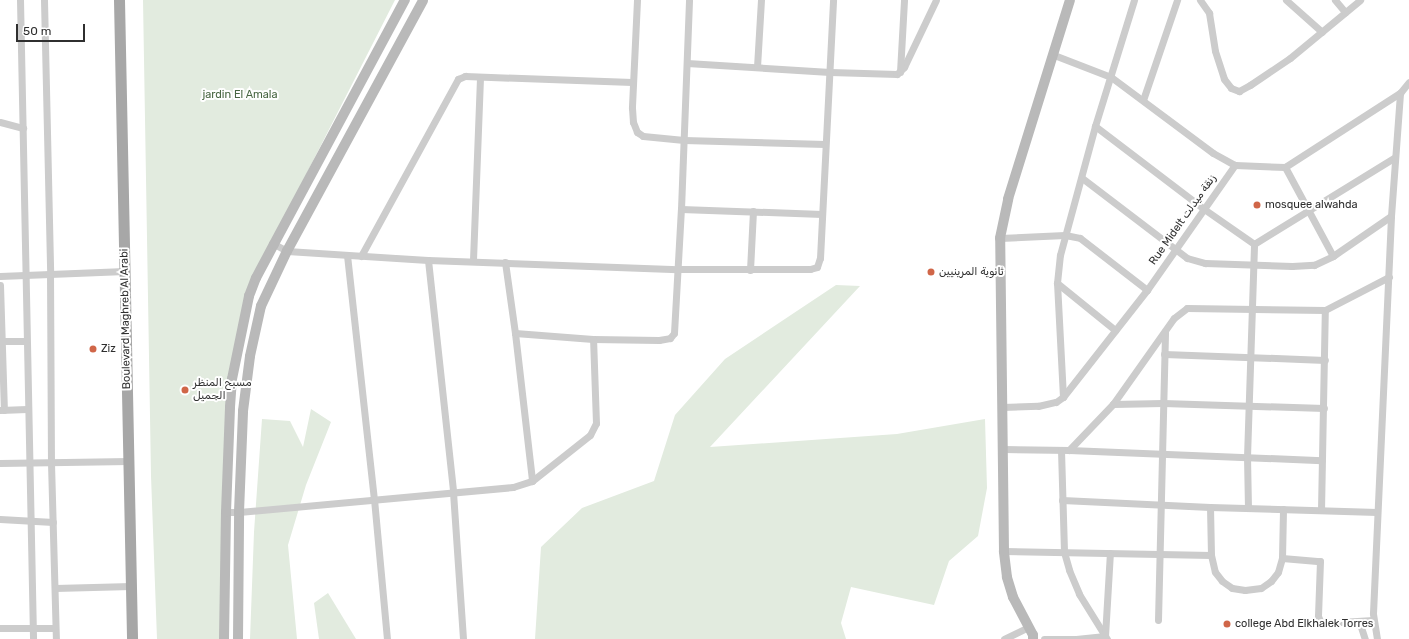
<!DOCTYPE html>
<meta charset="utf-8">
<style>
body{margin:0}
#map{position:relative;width:1409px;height:639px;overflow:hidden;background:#fff;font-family:Rubik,Cairo,sans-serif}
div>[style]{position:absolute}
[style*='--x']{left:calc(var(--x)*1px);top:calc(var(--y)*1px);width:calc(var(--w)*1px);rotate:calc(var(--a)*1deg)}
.green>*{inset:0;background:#e2ebdf}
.street>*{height:7px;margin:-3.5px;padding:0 3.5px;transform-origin:3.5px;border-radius:3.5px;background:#ccc}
.secondary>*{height:10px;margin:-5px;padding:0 5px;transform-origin:5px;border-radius:5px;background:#b9b9b9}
.primary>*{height:11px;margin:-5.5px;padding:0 5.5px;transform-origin:5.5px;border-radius:5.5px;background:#a7a7a7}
.dots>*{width:11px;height:11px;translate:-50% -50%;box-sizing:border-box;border:2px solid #fff;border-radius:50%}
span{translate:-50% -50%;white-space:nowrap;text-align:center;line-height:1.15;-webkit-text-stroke:4px #fff;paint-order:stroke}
.park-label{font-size:11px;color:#486642}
.poi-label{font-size:11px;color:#2f2f2f}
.left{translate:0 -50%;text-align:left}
.street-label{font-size:11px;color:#2f2f2f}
.scale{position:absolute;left:16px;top:24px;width:69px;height:18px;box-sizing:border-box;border:2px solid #2f2f2f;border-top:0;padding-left:5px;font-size:12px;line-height:14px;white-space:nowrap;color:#2f2f2f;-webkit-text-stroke:3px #fff;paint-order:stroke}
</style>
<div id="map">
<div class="green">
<i style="clip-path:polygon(143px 0,395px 0,267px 251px,237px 337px,223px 639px,157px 639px,151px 476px)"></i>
<i style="clip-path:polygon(836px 285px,860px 286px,710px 447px,897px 434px,985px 419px,987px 488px,978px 536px,949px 561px,934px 605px,851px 587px,841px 623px,846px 639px,535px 639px,541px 547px,582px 508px,654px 481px,675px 415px,725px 359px)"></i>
<i style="clip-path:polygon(311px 409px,331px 422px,306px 485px,288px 545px,297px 639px,250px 639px,254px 532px,262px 419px,290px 421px,303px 447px)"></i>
<i style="clip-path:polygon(328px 593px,356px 639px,319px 639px,314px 603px)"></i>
</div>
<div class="street">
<i style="--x:20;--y:0;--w:639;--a:88.83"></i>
<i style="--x:44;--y:0;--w:273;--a:88.7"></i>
<i style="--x:50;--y:273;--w:190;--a:89.7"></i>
<i style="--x:51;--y:463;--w:176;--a:88.4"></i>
<i style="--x:637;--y:0;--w:108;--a:92.7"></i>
<i style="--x:632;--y:108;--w:14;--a:86"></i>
<i style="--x:633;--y:122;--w:11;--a:68"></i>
<i style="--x:637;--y:132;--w:7;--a:34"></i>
<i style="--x:643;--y:136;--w:41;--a:5.6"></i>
<i style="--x:684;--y:140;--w:141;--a:1.6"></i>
<i style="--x:1200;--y:0;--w:16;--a:55"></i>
<i style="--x:1209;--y:13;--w:38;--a:81"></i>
<i style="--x:1215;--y:51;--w:29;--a:72"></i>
<i style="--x:1224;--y:79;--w:11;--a:52"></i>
<i style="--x:1231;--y:88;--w:9;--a:21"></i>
<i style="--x:1239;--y:91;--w:13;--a:-29"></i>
<i style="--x:1250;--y:85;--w:48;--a:-34"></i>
<i style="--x:1290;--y:58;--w:91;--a:-39.6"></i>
<i style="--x:1286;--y:0;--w:48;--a:41.6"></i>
<i style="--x:1335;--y:0;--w:16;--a:50"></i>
<i style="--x:1054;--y:55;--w:61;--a:21.1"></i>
<i style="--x:1111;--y:77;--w:127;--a:36.7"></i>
<i style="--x:1213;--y:153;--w:25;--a:29"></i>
<i style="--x:1235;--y:165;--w:50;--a:2.3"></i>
<i style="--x:1285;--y:167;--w:137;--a:-32.8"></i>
<i style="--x:1400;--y:93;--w:14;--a:-51"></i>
<i style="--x:687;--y:63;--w:143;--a:3.6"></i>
<i style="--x:830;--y:72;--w:67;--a:1.7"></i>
<i style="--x:897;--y:74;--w:10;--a:-45"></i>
<i style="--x:904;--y:67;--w:74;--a:-64.5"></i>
<i style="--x:757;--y:67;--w:67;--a:-86.6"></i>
<i style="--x:900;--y:72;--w:72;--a:-86.8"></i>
<i style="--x:1143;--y:100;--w:106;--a:-71.2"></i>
<i style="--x:0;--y:122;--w:24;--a:15"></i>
<i style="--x:1095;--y:126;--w:137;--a:37.3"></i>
<i style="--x:1204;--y:209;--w:61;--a:35"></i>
<i style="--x:1285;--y:167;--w:101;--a:61.7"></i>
<i style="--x:1082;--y:178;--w:132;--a:37.3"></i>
<i style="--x:1187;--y:258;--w:19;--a:16"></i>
<i style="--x:1205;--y:263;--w:87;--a:2"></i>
<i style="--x:1292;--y:266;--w:22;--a:-3"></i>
<i style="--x:1314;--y:265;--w:21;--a:-25"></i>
<i style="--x:1333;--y:256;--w:70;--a:-34.6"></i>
<i style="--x:681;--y:209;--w:141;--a:2"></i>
<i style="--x:1000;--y:238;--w:65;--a:-2.6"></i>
<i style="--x:1065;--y:235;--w:15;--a:11"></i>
<i style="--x:1080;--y:238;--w:85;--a:37.8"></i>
<i style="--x:274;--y:244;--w:15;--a:28"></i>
<i style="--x:287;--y:251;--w:141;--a:3.7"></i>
<i style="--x:428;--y:260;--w:250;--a:2.1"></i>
<i style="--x:678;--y:269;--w:132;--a:0"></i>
<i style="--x:810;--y:269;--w:7;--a:-16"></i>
<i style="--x:817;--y:267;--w:9;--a:-72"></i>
<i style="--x:820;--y:258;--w:258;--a:-87.1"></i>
<i style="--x:1254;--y:244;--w:164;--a:-31.6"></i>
<i style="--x:347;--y:255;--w:245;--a:83.7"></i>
<i style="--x:374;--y:499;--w:141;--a:84.7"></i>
<i style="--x:361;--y:256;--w:202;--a:-61.3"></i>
<i style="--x:458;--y:79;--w:8;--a:-23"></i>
<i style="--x:465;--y:76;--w:167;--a:2.1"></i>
<i style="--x:428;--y:260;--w:233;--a:83.8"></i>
<i style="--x:453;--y:492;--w:147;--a:86.1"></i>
<i style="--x:473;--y:260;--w:183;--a:-87.8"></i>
<i style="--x:505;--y:262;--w:72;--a:82"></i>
<i style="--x:515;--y:333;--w:149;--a:83.4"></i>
<i style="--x:750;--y:270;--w:59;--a:-87.1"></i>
<i style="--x:0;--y:276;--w:125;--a:-2.3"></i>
<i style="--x:1057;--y:283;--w:75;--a:39"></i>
<i style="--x:0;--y:285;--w:125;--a:88.2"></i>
<i style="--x:515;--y:333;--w:78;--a:4.4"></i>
<i style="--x:593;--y:339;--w:66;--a:0.9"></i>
<i style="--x:659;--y:340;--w:11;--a:-10"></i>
<i style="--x:670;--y:338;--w:6;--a:-51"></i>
<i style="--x:674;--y:333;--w:124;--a:-86.8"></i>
<i style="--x:681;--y:209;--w:209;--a:-87.8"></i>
<i style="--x:0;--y:341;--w:26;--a:0"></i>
<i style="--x:1164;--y:354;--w:161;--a:2.1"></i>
<i style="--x:1063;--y:397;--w:114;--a:-93"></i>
<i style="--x:1057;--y:283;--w:28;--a:-84"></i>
<i style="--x:1060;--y:255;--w:134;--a:-74.8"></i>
<i style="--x:1095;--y:126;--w:132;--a:-72.8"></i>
<i style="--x:1113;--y:404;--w:50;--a:-1.1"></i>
<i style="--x:1163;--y:403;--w:161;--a:1.8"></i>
<i style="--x:1002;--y:407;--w:36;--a:-2"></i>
<i style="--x:1038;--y:406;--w:18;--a:-13"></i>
<i style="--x:1056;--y:402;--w:9;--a:-36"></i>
<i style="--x:1063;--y:397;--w:136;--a:-51.9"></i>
<i style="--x:1147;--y:290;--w:153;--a:-54.9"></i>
<i style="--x:0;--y:410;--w:27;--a:-2"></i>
<i style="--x:1003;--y:449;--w:66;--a:0.9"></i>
<i style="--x:1069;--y:450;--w:253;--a:2.3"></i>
<i style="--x:1061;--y:450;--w:102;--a:88.3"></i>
<i style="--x:1064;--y:552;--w:19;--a:74"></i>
<i style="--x:1069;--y:570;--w:26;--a:67"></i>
<i style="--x:1079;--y:594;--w:53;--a:58.1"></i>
<i style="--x:1069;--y:450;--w:64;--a:-46.3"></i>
<i style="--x:1113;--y:404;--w:105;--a:-54.7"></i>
<i style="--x:1174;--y:318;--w:16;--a:-38"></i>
<i style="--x:1187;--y:308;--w:138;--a:0.8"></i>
<i style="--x:1325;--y:310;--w:72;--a:-27.3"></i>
<i style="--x:0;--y:463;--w:129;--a:-0.9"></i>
<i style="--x:1062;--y:500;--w:148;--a:2.7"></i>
<i style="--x:1210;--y:507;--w:167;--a:1.7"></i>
<i style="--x:1210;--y:507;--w:48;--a:88.8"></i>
<i style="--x:1211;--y:555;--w:17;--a:77"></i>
<i style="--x:1215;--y:572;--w:11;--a:52"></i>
<i style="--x:1222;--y:581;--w:12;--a:35"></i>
<i style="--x:1232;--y:588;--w:13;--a:9"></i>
<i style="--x:1245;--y:590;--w:16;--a:-7"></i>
<i style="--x:1261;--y:588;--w:12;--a:-35"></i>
<i style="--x:1271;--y:581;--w:11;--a:-52"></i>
<i style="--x:1278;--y:572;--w:15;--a:-74"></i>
<i style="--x:1282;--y:558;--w:49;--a:-88.8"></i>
<i style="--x:1248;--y:508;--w:51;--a:-91.1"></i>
<i style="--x:1247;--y:457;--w:213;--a:-88.1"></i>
<i style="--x:1321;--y:510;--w:200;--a:-88.9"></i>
<i style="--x:226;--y:512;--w:13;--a:0"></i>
<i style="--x:239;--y:512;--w:275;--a:-5.2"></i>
<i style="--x:513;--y:487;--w:20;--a:-18"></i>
<i style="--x:532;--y:481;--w:74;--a:-38.4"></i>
<i style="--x:590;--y:435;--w:13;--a:-63"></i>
<i style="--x:596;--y:423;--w:84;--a:-92"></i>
<i style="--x:0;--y:519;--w:53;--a:3.2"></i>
<i style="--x:1004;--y:551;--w:207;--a:1.1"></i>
<i style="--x:1282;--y:558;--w:38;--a:5"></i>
<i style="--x:1320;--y:561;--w:55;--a:92.1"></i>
<i style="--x:1318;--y:616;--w:5;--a:68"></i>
<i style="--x:1320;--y:621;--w:5;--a:22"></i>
<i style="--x:1325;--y:623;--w:48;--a:-3.6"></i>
<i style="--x:55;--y:588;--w:76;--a:-1.5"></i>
<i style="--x:1158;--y:620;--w:288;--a:-88.6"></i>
<i style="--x:1359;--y:621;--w:19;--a:72"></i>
<i style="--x:0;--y:628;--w:55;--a:0"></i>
<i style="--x:1004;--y:639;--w:28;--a:-26"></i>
<i style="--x:1044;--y:639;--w:32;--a:0"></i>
<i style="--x:1076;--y:639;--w:29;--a:-6"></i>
<i style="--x:1105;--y:636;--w:83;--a:-86.6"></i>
<i style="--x:1377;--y:639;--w:26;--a:-99"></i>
<i style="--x:1373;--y:613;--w:397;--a:-87.4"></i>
<i style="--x:1391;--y:216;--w:123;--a:-85.8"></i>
</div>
<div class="secondary">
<i style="--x:224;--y:639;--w:127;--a:-89.1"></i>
<i style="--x:226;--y:512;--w:105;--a:-87.8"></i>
<i style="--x:230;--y:407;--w:28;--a:-86"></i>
<i style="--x:232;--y:379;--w:85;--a:-78.4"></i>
<i style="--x:249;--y:296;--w:19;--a:-69"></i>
<i style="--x:256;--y:278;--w:38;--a:-62"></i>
<i style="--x:274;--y:244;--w:277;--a:-61.8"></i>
<i style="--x:238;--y:639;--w:127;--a:-89.5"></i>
<i style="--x:239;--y:512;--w:101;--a:-87.7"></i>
<i style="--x:243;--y:411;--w:55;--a:-82.7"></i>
<i style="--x:250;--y:356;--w:51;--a:-77.6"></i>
<i style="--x:261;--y:306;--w:61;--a:-64.7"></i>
<i style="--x:287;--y:251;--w:285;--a:-61.5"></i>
<i style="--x:1033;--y:639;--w:4;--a:-90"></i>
<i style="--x:1033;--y:635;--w:43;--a:-117.8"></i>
<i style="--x:1013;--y:597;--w:21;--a:-107"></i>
<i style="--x:1007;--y:577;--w:26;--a:-97"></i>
<i style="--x:1004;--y:551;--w:313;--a:-90.7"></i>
<i style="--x:1000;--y:238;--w:40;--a:-78"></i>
<i style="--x:1008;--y:199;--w:208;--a:-72.7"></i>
</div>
<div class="primary">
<i style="--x:119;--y:0;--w:639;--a:88.83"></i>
</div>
<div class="dots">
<i style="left:1257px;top:205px;background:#d06648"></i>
<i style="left:931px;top:272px;background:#d06648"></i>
<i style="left:93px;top:349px;background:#d06648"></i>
<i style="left:185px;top:390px;background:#d06648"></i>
<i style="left:1227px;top:624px;background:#d06648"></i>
</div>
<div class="park-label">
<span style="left:240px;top:95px">jardin El Amala</span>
</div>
<div class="poi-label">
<span class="left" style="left:1265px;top:205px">mosquee alwahda</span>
<span class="left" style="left:939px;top:272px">ثانوية المرينيين</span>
<span class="left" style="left:101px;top:349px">Ziz</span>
<span class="left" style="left:193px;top:390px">مسبح المنظر<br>الجميل</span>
<span class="left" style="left:1235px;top:624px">college Abd Elkhalek Torres</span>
</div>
<div class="street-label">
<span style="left:1183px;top:220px;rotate:-55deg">Rue Midelt زنقة ميدلت</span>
<span style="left:126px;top:319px;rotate:-91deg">Boulevard Maghreb Al Arabi</span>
</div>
<div class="scale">50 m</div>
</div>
